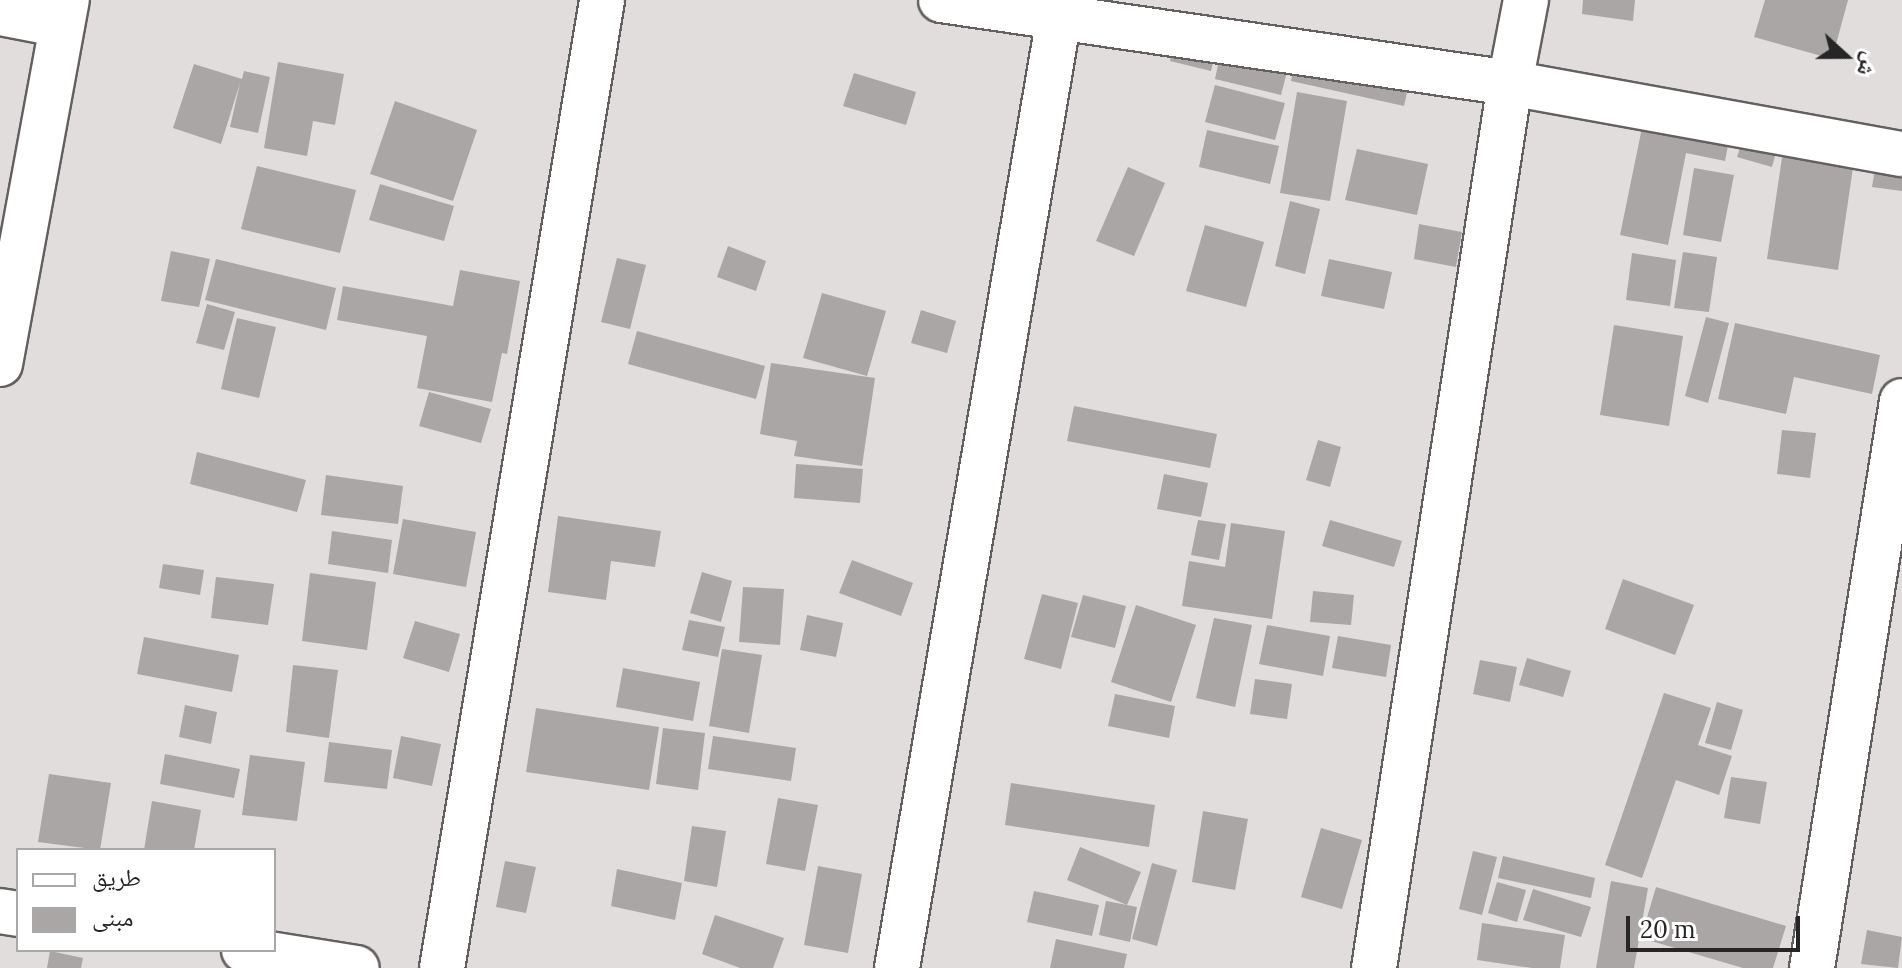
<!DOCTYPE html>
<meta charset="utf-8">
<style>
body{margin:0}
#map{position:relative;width:1902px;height:968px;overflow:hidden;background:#e1dddd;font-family:Lora,"Noto Naskh Arabic",serif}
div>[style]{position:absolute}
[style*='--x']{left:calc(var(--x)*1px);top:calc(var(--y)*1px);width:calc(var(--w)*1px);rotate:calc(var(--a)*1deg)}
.building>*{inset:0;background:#aaa6a6}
.roads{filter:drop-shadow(2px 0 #646060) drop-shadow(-2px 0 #646060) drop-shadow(0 2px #646060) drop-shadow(0 -2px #646060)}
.street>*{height:44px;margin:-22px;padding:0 22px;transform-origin:22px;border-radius:22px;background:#fff}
span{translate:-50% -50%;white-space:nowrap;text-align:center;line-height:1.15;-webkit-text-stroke:7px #fff;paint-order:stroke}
.legend{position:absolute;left:16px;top:848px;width:260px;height:104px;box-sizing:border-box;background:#fff;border:2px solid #a9a8a8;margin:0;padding:10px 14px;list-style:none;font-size:24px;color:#272626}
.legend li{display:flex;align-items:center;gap:16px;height:40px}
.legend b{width:40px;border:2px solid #a9a8a8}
.north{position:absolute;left:1806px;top:16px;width:80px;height:80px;-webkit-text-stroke:6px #fff;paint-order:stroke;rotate:111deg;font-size:22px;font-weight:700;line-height:32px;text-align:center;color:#272626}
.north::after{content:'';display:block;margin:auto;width:28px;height:36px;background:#272626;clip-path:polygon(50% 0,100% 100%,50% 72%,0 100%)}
.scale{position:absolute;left:1626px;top:916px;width:174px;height:36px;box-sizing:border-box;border:4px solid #272626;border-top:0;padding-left:10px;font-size:24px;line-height:28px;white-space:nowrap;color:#272626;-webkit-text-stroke:6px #fff;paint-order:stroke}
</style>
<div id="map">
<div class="building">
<i style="clip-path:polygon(1583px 0,1635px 0,1633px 21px,1582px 14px)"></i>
<i style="clip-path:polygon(1765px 0,1848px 0,1832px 59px,1754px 37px)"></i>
<i style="clip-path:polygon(1178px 25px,1220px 34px,1211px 71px,1170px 61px)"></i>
<i style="clip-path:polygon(1224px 37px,1292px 52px,1281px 95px,1215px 79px)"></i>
<i style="clip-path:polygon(1298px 45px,1412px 70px,1404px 106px,1291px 81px)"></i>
<i style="clip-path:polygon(278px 62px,344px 74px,335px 125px,313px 121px,307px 156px,264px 148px)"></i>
<i style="clip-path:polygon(194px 64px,242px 79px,244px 71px,270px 77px,258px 133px,230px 127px,240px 83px,221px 144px,173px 128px)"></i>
<i style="clip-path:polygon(854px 73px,916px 92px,906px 125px,843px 106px)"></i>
<i style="clip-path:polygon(1215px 85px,1285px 103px,1275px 140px,1205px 122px)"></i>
<i style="clip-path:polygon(1297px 92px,1347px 101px,1330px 201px,1280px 193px)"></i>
<i style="clip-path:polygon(395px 101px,477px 130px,453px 201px,370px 174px)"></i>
<i style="clip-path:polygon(1644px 118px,1730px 135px,1725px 161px,1686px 153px,1668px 245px,1620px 235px)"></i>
<i style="clip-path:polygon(1748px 124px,1781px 134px,1772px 167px,1737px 157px)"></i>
<i style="clip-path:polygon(1207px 130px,1279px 146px,1270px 184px,1199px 167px)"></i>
<i style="clip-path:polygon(1785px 137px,1856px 147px,1838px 270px,1767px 259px)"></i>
<i style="clip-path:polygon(1879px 145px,1902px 149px,1902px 191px,1872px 187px)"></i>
<i style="clip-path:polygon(1357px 149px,1428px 164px,1417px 215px,1345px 200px)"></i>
<i style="clip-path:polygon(257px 166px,356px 190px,340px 253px,241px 229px)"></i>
<i style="clip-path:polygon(1128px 167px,1165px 183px,1134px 256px,1096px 241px)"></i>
<i style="clip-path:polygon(1694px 168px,1734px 175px,1721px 242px,1683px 235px)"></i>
<i style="clip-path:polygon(380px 184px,454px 206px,444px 241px,369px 220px)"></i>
<i style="clip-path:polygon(1290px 201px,1320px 209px,1305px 274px,1275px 266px)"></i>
<i style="clip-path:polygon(1419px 224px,1462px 232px,1456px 267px,1414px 259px)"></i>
<i style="clip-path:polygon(1205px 225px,1264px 242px,1246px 307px,1186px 291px)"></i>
<i style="clip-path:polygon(728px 246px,766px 261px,756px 291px,717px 277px)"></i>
<i style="clip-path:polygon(171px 251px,210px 259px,199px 307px,161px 301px)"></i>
<i style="clip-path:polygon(1683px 252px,1717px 257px,1709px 312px,1674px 308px)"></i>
<i style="clip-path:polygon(1632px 253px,1676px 260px,1670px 306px,1626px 300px)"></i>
<i style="clip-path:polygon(617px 258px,646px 265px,630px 329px,601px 322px)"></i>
<i style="clip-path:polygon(216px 259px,336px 288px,326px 330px,205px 300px)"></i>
<i style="clip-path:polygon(1329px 259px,1392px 272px,1384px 309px,1321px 296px)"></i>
<i style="clip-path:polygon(460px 270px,520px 281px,507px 354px,502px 353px,492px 402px,417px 388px,427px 336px,337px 320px,343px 286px,453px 306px)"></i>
<i style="clip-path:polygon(822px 293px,886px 311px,867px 376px,803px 358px)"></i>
<i style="clip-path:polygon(207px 304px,235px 312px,224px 350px,196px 343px)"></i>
<i style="clip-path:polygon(921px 310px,956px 321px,947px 353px,911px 343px)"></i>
<i style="clip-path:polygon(1706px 317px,1729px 323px,1708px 403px,1685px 396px)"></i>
<i style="clip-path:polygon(237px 318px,276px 327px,259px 398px,221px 389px)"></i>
<i style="clip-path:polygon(1735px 323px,1880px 355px,1872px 394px,1794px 377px,1786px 414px,1718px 399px)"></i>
<i style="clip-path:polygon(1614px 325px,1683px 336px,1669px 426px,1600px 415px)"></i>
<i style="clip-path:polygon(637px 331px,765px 366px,756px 399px,628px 364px)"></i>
<i style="clip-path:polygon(771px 363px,875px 378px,862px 466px,794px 456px,797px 441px,760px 434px)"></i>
<i style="clip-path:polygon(429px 392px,491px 409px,481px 443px,419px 426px)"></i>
<i style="clip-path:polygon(1074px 406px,1217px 434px,1210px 468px,1067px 441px)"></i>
<i style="clip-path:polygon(1782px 430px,1816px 433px,1810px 478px,1777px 474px)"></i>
<i style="clip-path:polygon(1318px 440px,1341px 447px,1330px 487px,1306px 480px)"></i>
<i style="clip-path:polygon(197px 452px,306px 480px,297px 512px,190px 484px)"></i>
<i style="clip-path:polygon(796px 464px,863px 469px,860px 503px,794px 498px)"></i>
<i style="clip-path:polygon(1164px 474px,1208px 483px,1201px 517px,1157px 509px)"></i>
<i style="clip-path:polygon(326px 475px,403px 486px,398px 524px,321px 515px)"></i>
<i style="clip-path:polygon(558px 516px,661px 531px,655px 567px,611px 561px,606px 600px,548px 592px)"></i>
<i style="clip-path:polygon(403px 519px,476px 532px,466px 587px,393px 574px)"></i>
<i style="clip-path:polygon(1198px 520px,1226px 524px,1219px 560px,1191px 555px)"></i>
<i style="clip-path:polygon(1330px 520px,1402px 541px,1394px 567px,1322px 546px)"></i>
<i style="clip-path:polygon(1231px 523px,1285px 531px,1272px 619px,1182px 606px,1189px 561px,1225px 567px)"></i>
<i style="clip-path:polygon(332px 531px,392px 540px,388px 573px,328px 564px)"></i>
<i style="clip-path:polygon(852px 560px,913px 583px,901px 616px,839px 593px)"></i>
<i style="clip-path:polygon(163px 564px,204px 570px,200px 595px,159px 588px)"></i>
<i style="clip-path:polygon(702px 572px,732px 581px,721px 622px,690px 613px)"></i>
<i style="clip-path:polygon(310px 573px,376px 582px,367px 650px,302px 641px)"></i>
<i style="clip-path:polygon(216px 577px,274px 584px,268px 625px,211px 618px)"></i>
<i style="clip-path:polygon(1623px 579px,1694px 605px,1675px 655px,1605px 629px)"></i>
<i style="clip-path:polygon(743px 587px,784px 589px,780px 645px,739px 642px)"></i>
<i style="clip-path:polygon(1313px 591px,1354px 595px,1351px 625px,1310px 622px)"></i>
<i style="clip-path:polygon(1042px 594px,1078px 603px,1061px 669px,1024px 659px)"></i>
<i style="clip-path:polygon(1083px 595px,1126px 606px,1115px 648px,1071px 637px)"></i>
<i style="clip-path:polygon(1136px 605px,1196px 625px,1171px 702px,1111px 682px)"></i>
<i style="clip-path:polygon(807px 615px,843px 623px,836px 657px,800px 650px)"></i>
<i style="clip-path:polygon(1214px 618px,1252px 625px,1235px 707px,1196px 698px)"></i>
<i style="clip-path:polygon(689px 620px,725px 627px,718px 657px,682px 650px)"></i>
<i style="clip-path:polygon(415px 621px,460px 634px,449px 672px,403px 658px)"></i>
<i style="clip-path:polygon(1267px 625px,1330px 636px,1323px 676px,1259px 664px)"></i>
<i style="clip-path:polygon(1338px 636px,1391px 645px,1386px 677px,1332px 668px)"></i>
<i style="clip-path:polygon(144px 637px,239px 655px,232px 692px,137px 674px)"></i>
<i style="clip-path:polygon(722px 649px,762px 655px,749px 733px,709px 726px)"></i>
<i style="clip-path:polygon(1527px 658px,1571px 671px,1563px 697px,1519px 685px)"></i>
<i style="clip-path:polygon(1480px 660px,1517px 667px,1510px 702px,1473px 694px)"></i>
<i style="clip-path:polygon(293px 665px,338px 670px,329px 738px,286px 732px)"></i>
<i style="clip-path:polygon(623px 668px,700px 682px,693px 721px,616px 707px)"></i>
<i style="clip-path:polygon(1255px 679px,1292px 684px,1287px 719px,1250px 714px)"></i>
<i style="clip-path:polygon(1664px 693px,1711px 708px,1698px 745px,1732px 756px,1719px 795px,1676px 780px,1642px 878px,1605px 865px)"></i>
<i style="clip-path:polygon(1115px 694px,1175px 706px,1169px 738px,1108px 726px)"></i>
<i style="clip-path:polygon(1717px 702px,1743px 710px,1731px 750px,1705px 743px)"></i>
<i style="clip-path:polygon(185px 705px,217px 712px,211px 744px,179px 737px)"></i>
<i style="clip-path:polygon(536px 708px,659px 727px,649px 790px,526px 772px)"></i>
<i style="clip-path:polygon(663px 728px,705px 733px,698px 790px,656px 784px)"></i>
<i style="clip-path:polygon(401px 736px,441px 744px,432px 786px,393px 778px)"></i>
<i style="clip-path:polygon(713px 736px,796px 748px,791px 781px,708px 769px)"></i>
<i style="clip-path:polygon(329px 742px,392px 750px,387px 789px,324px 782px)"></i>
<i style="clip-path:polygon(165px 754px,240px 769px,234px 798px,160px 784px)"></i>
<i style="clip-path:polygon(250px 755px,305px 762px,297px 821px,242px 815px)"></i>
<i style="clip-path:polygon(49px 774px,111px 783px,100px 850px,38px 842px)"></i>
<i style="clip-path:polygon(1731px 777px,1767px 782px,1760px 824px,1724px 818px)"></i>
<i style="clip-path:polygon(1011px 783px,1155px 805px,1149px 847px,1005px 825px)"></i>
<i style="clip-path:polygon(778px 798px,818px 805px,805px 871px,766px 864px)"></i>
<i style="clip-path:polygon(152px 801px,201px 810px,194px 850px,144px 850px)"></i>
<i style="clip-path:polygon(1203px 811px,1248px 819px,1235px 890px,1192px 882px)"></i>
<i style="clip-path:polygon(692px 826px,726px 831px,717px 887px,684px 881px)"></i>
<i style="clip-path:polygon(1321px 828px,1362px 840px,1342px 909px,1301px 897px)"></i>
<i style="clip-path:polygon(1080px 847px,1141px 872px,1127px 905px,1137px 907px,1130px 942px,1099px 935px,1106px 901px,1127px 905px,1067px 880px)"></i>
<i style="clip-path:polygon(1473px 851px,1497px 857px,1482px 915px,1459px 909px)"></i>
<i style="clip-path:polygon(1503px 856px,1595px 878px,1591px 898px,1498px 878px)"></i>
<i style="clip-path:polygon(505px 861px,536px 867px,526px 913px,496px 907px)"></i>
<i style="clip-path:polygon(1152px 863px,1177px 870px,1157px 946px,1132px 939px)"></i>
<i style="clip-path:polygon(818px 866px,862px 874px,848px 953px,804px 945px)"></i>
<i style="clip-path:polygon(617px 869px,682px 883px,675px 920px,611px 906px)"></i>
<i style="clip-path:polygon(1611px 881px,1648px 888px,1634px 968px,1596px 968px)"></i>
<i style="clip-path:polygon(1497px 882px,1526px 890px,1517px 922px,1488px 913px)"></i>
<i style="clip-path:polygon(1656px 887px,1786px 926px,1773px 968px,1743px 968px,1641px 938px)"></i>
<i style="clip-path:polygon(1533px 889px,1591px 907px,1581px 937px,1523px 920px)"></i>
<i style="clip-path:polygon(1034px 891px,1099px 905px,1092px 936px,1027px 922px)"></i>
<i style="clip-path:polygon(715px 915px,784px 938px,773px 968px,740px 968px,702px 954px)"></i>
<i style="clip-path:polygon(1482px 923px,1565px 935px,1560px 968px,1532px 968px,1477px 960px)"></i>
<i style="clip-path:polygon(1867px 930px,1902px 937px,1898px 968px,1861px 964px)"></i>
<i style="clip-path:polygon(1056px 939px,1127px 954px,1124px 968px,1050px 968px)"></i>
<i style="clip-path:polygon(50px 951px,83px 958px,81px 968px,47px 968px)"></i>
</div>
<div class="roads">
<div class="street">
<i style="--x:941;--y:0;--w:575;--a:8.3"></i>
<i style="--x:1510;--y:83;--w:398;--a:10.3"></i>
<i style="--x:0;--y:13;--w:63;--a:11"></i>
<i style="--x:0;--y:364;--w:370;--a:-79.6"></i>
<i style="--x:0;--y:911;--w:18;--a:9"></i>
<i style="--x:244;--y:950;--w:114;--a:9.1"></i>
<i style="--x:442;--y:968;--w:981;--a:-80.61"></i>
<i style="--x:897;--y:968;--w:982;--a:-80.33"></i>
<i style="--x:1374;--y:968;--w:895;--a:-81.26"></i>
<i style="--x:1510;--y:83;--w:85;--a:-79.1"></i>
<i style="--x:1812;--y:968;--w:574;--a:-80.98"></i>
</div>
</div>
<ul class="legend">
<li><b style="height:10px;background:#fff"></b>طريق</li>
<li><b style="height:22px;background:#aaa6a6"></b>مبنى</li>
</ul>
<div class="north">ش</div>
<div class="scale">20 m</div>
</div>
